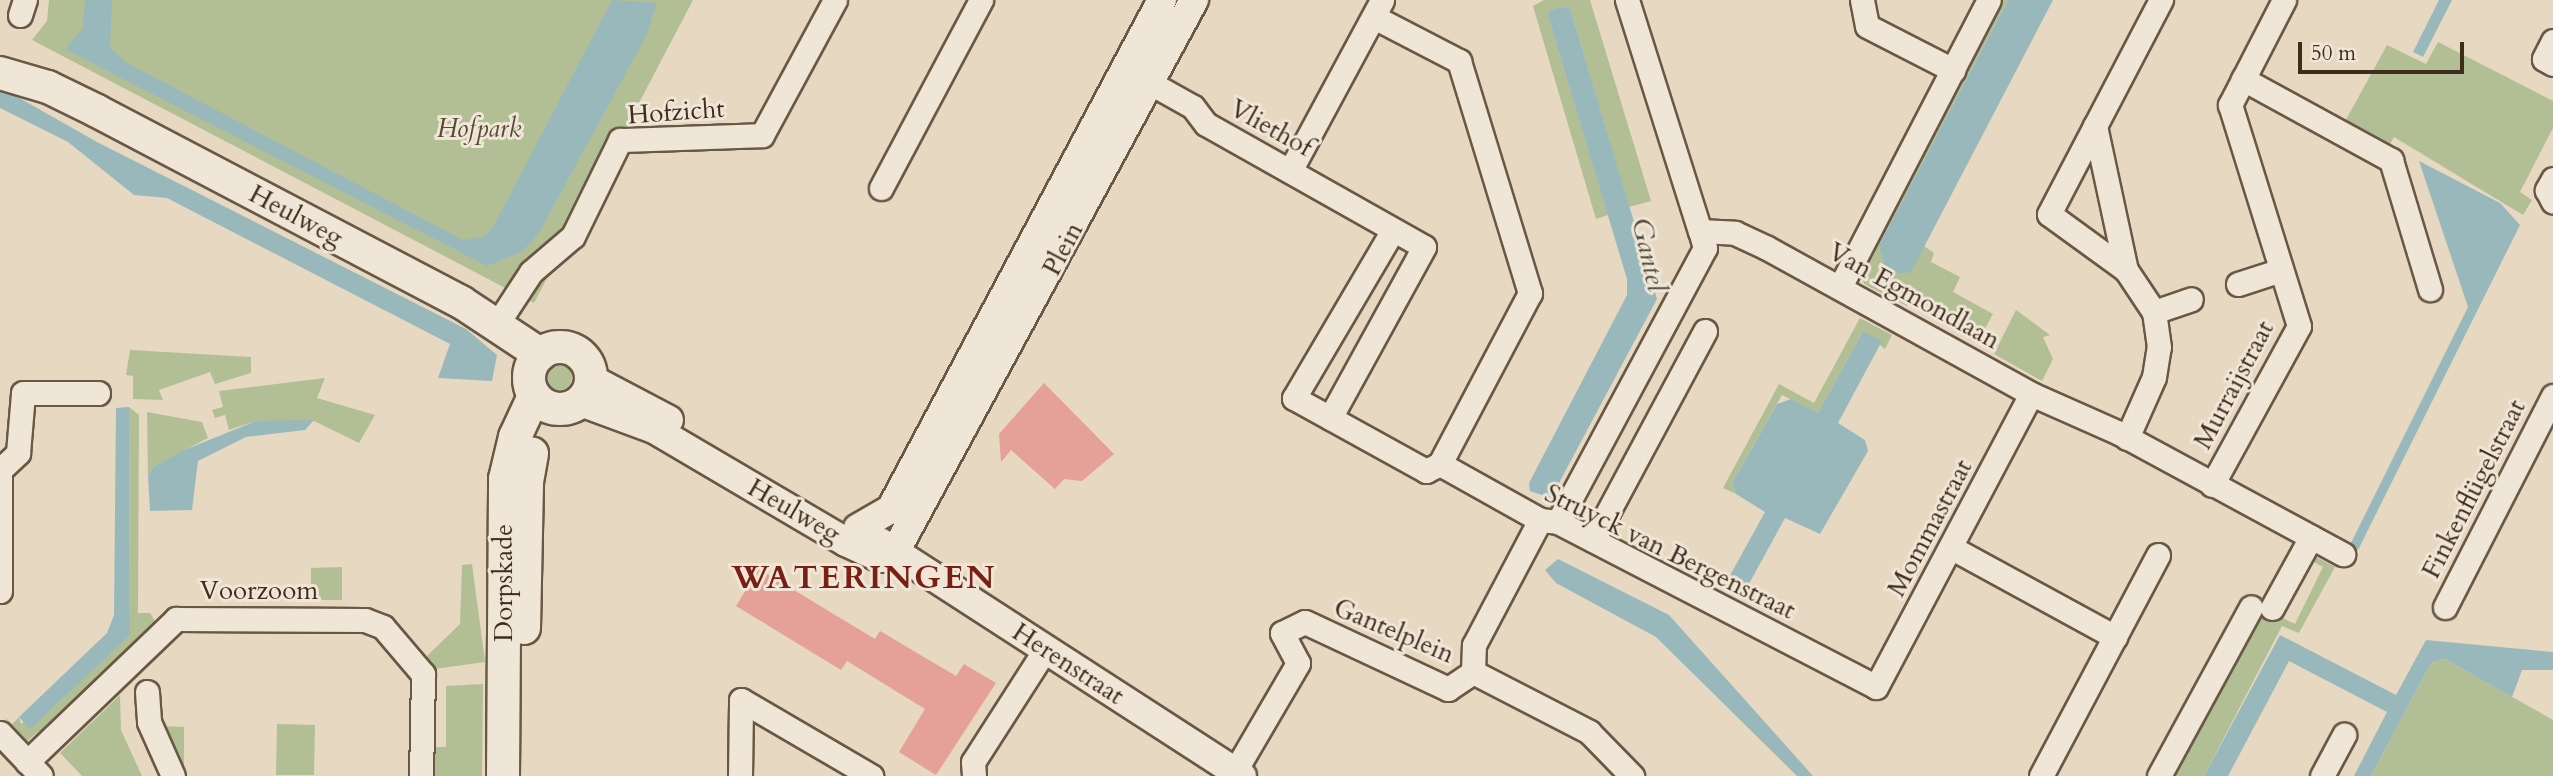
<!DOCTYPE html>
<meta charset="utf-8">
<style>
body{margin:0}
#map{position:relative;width:2553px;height:776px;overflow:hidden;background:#e6d8c1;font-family:Cardo,serif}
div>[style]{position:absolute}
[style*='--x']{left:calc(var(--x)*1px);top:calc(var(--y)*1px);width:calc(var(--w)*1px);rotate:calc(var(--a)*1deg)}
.green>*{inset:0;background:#b2bf95}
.round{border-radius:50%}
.water>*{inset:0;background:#99b8bc}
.building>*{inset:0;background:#e5a098}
.roads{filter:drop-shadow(2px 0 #695844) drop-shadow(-2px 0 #695844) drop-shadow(0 2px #695844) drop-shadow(0 -2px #695844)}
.minor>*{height:23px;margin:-11.5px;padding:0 11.5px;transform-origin:11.5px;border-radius:11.5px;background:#efe6d7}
.tertiary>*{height:28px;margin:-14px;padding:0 14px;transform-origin:14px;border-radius:14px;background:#efe6d7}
.secondary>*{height:32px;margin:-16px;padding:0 16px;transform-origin:16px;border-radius:16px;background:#efe6d7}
.secondary>.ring{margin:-16px;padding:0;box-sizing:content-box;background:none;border:32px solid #efe6d7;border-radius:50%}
span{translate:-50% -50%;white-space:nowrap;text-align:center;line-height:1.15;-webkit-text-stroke:6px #efe6d7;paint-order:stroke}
.street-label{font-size:26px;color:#3f2d1b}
.park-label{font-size:26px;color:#564a33;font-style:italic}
.water-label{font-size:28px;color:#51493b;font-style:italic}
.district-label{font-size:33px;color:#7a1f14;font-weight:700;letter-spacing:2px}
.scale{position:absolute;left:2298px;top:42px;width:166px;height:32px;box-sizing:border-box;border:4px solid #3f2d1b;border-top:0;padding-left:9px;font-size:21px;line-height:24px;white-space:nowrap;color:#3f2d1b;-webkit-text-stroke:5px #efe6d7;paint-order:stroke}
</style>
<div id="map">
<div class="green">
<i style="clip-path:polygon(49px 0,693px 0,534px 303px,32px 40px,47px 21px)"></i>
<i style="clip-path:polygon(1544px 0,1590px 0,1651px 201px,1629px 207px,1570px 8px,1547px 13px,1608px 215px,1596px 219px,1533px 6px)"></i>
<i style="clip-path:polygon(1998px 0,2008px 0,1879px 245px,1911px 271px,1924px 246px,1934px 253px,1931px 262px,1960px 277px,1953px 292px,1993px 314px,1982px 334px,1913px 297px,1907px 306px,1864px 284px,1859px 264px)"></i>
<i style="clip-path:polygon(2438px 42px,2553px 101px,2553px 128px,2520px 192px,2532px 200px,2523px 215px,2394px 137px,2386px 150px,2342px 127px,2387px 45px,2426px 64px)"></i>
<i style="clip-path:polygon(2016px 310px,2050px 335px,2043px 337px,2053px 359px,2042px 381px,1994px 354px)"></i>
<i style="clip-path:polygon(1860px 318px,1892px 335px,1885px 349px,1863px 331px,1818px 413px,1782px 395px,1732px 483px,1736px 494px,1723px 488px,1779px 384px,1814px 403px)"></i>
<i style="clip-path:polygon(130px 350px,251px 357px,251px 373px,215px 384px,210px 372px,159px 390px,163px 400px,133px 399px,133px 376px,126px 375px)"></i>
<i class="round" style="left:546px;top:364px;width:26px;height:26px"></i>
<i style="clip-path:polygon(325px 378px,317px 398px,375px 415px,359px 443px,314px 421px,256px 421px,229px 430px,225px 415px,215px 418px,212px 410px,223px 407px,219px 391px)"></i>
<i style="clip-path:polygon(129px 407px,139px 415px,138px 613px,150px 613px,155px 621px,44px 735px,39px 731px,24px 744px,4px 716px,12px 724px,19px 717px,21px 724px,130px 635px)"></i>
<i style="clip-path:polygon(147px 412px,202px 422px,208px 438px,153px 467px,148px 477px)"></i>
<i style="clip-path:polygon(2312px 555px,2335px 567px,2299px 633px,2282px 626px,2204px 776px,2171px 776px,2260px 607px,2295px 624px,2323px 567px,2310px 560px)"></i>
<i style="clip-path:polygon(472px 564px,485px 662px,434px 669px,427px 656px,460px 624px,462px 565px)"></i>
<i style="clip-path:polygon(342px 567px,342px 600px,311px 600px,311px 568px)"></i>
<i style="clip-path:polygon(2445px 659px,2553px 720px,2553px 776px,2371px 776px,2431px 663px)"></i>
<i style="clip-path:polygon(483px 684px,482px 776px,429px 776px,430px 747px,446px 747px,446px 686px)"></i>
<i style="clip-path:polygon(120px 695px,121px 730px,142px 776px,82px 776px,60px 753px)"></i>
<i style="clip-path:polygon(277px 724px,315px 725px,314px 775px,276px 775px)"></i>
<i style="clip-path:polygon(157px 726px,184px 727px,184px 775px)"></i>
</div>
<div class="water">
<i style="clip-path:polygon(85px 0,112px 0,110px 48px,127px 63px,463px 240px,484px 237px,493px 227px,612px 0,657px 3px,646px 36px,540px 231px,523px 251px,487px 266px,65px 49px,83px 28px)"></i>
<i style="clip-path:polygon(2008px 0,2053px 0,1911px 272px,1900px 274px,1885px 266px,1879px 245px)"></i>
<i style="clip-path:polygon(2439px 0,2452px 0,2423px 57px,2413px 52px)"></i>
<i style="clip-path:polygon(1557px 8px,1570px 8px,1657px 299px,1551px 498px,1530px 491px,1529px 483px,1627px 295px,1627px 279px,1547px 13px)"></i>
<i style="clip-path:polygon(0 87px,97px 142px,466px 329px,497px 355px,492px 381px,438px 378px,450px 344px,167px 198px,134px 195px,68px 142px,0 108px)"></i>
<i style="clip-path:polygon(2419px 161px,2500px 203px,2520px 225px,2358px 550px,2350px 545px,2468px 307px)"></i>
<i style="clip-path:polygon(1863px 331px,1882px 341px,1838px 423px,1865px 440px,1868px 451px,1820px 534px,1785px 518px,1745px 591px,1727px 581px,1765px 512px,1736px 494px,1732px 483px,1777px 404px,1791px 399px,1818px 413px)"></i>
<i style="clip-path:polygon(129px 407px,130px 635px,30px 729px,19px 717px,107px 633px,114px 615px,116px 408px)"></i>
<i style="clip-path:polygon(314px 420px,305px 430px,246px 437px,198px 461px,192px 510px,150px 511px,148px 477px,153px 467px,182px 451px,256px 421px)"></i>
<i style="clip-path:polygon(1558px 559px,1669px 615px,1813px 776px,1797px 776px,1656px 637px,1556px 583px,1545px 570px)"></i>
<i style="clip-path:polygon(2280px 635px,2396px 695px,2426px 640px,2553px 652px,2553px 670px,2522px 670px,2512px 697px,2445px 659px,2431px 663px,2371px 776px,2354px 776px,2387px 712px,2289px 661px,2228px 776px,2204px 776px)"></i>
</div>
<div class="building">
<i style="clip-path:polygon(1044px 383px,1114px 454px,1082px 481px,1064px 479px,1055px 489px,1011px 450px,1001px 462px,999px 434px)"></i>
<i style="clip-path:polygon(759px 569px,875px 639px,880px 631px,956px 676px,964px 664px,996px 683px,936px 775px,899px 752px,925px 709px,847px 661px,841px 670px,736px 606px)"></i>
</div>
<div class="roads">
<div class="minor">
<i style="--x:1627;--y:0;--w:242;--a:72.5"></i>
<i style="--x:1700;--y:231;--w:35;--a:3"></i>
<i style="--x:1735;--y:233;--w:35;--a:25"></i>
<i style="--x:1767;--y:248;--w:302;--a:28.9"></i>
<i style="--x:2031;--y:394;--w:96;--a:23.9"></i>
<i style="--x:2119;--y:433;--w:255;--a:28.4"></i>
<i style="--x:1862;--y:0;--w:26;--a:79"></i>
<i style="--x:1867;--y:26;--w:97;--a:27.1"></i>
<i style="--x:20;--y:15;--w:16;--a:-72"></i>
<i style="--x:1374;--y:17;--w:96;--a:27.4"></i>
<i style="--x:1459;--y:61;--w:243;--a:73"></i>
<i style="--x:1530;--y:293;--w:193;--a:117.8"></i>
<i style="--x:2553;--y:41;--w:20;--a:117"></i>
<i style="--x:2544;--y:59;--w:10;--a:29"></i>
<i style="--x:1136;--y:75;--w:65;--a:29.3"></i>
<i style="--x:1193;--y:107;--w:21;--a:53"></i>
<i style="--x:1206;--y:124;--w:250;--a:29.4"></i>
<i style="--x:1424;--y:247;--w:195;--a:118.8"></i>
<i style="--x:2243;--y:79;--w:169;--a:28.7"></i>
<i style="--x:2391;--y:160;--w:135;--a:73.2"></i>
<i style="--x:2095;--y:126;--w:147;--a:77.9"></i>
<i style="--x:1290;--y:171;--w:194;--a:-61.7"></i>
<i style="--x:2553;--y:179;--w:13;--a:119"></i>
<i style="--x:2547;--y:190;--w:13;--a:63"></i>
<i style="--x:881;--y:188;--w:213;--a:-62"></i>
<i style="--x:1393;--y:230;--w:195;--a:120.5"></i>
<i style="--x:1294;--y:398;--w:151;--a:28.9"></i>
<i style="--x:1426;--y:471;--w:16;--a:-27"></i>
<i style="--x:2238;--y:284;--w:45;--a:-18"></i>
<i style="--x:1840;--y:287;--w:323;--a:-62.6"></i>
<i style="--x:2154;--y:312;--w:39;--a:-19"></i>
<i style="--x:497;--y:324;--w:62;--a:-56.8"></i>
<i style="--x:531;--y:272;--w:55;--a:-40.6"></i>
<i style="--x:573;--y:236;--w:107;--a:-63.9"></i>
<i style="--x:620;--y:140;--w:142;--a:-2"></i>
<i style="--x:762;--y:135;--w:153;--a:-61.6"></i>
<i style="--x:2127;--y:438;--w:67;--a:-66.1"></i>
<i style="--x:2154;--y:377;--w:30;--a:-81"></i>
<i style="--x:2159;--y:347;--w:35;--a:-98"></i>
<i style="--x:2154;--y:312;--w:50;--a:-123.7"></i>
<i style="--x:2126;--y:270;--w:95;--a:-144"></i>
<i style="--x:2049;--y:214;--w:242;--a:-62.4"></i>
<i style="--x:1440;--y:464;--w:115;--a:29.2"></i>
<i style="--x:1540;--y:520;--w:18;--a:6"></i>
<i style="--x:1558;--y:522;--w:358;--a:27.4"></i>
<i style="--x:1876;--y:687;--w:331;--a:-62.1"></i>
<i style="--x:2212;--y:485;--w:181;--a:-61.3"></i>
<i style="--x:2299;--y:326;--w:232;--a:-107.3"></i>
<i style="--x:2230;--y:105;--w:118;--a:-62.8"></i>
<i style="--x:1558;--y:522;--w:311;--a:-61.8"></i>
<i style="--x:1705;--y:248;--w:18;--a:-106"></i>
<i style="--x:1593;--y:540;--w:237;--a:-61.8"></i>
<i style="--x:1952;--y:548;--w:186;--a:28.6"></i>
<i style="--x:0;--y:591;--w:121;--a:-90"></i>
<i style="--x:0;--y:470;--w:25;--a:-43"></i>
<i style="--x:18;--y:453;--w:60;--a:-85.2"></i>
<i style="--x:23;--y:393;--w:75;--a:0"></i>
<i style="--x:2445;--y:607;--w:237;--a:-62.9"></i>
<i style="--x:2272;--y:608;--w:81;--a:-61.2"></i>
<i style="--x:1473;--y:672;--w:131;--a:27.3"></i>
<i style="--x:1589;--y:732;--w:62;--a:45.7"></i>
<i style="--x:1473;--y:672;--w:27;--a:-88"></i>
<i style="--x:1474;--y:645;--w:141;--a:-62.2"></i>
<i style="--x:147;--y:692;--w:30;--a:86"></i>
<i style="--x:149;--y:722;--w:59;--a:66"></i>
<i style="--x:0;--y:733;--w:59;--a:46.4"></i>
<i style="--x:27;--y:762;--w:207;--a:-43.8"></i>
<i style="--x:176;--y:619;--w:189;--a:0.3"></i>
<i style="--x:365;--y:620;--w:19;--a:21"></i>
<i style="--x:383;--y:627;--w:62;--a:49.6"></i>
<i style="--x:423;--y:674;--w:102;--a:91.1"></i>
<i style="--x:1235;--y:771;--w:125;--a:-59.7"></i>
<i style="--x:1298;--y:663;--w:34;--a:-118"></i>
<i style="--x:1282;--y:633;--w:25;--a:-26"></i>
<i style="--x:1305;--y:622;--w:158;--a:25.1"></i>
<i style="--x:1448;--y:689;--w:30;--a:-34"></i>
<i style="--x:740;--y:776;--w:76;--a:-89.2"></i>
<i style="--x:741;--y:700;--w:151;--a:30.3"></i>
<i style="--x:974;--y:776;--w:14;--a:-94"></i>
<i style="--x:973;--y:762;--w:133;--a:-57.3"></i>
<i style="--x:2041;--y:776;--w:250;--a:-62.1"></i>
<i style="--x:2159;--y:776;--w:192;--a:-61.4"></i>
<i style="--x:2322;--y:776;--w:47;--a:-61.8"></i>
</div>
<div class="tertiary">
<i style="--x:591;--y:379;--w:88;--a:27.7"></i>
<i style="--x:581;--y:402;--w:78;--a:20.3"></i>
<i style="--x:654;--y:429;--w:223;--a:30.5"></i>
<i style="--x:846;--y:542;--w:38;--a:25"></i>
<i style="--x:881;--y:558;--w:15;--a:-23"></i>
<i style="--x:895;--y:552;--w:628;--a:-61.56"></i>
<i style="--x:858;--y:528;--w:38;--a:-30"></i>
<i style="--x:891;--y:509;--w:577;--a:-61.97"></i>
<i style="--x:880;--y:542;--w:431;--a:32.9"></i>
</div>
<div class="secondary">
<i style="--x:0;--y:73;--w:50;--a:16.3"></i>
<i style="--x:48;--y:87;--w:55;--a:26.1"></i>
<i style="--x:97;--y:111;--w:411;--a:27.7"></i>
<i style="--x:461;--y:302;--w:95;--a:33.4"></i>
<i class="ring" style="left:529px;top:347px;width:30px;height:30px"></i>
<i style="--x:524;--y:628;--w:146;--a:-88.8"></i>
<i style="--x:527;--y:482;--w:29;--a:-80"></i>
<i style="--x:503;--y:776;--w:297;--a:-89.6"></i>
<i style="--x:505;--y:479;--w:43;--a:-76.6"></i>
<i style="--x:515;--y:437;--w:45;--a:-65.1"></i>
</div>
</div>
<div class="street-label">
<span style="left:676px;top:112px;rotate:-4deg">Hofzicht</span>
<span style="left:1271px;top:128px;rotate:29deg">Vliethof</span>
<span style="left:296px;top:216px;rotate:28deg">Heulweg</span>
<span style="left:1063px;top:249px;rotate:-62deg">Plein</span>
<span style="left:1914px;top:296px;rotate:29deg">Van Egmondlaan</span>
<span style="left:2234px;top:385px;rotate:-62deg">Murraijstraat</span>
<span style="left:2474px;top:489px;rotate:-63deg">Finkenflügelstraat</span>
<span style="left:794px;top:511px;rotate:30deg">Heulweg</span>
<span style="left:1930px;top:528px;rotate:-62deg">Mommastraat</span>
<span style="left:1670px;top:552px;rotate:26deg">Struyck van Bergenstraat</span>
<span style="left:504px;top:583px;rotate:-90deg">Dorpskade</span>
<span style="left:259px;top:591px">Voorzoom</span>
<span style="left:1394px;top:631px;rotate:23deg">Gantelplein</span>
<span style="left:1068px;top:664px;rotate:33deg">Herenstraat</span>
</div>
<div class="park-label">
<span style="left:479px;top:129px">Hofpark</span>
</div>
<div class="water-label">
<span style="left:1649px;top:255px;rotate:77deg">Gantel</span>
</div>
<div class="district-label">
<span style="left:864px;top:578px">WATERINGEN</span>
</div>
<div class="scale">50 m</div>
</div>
